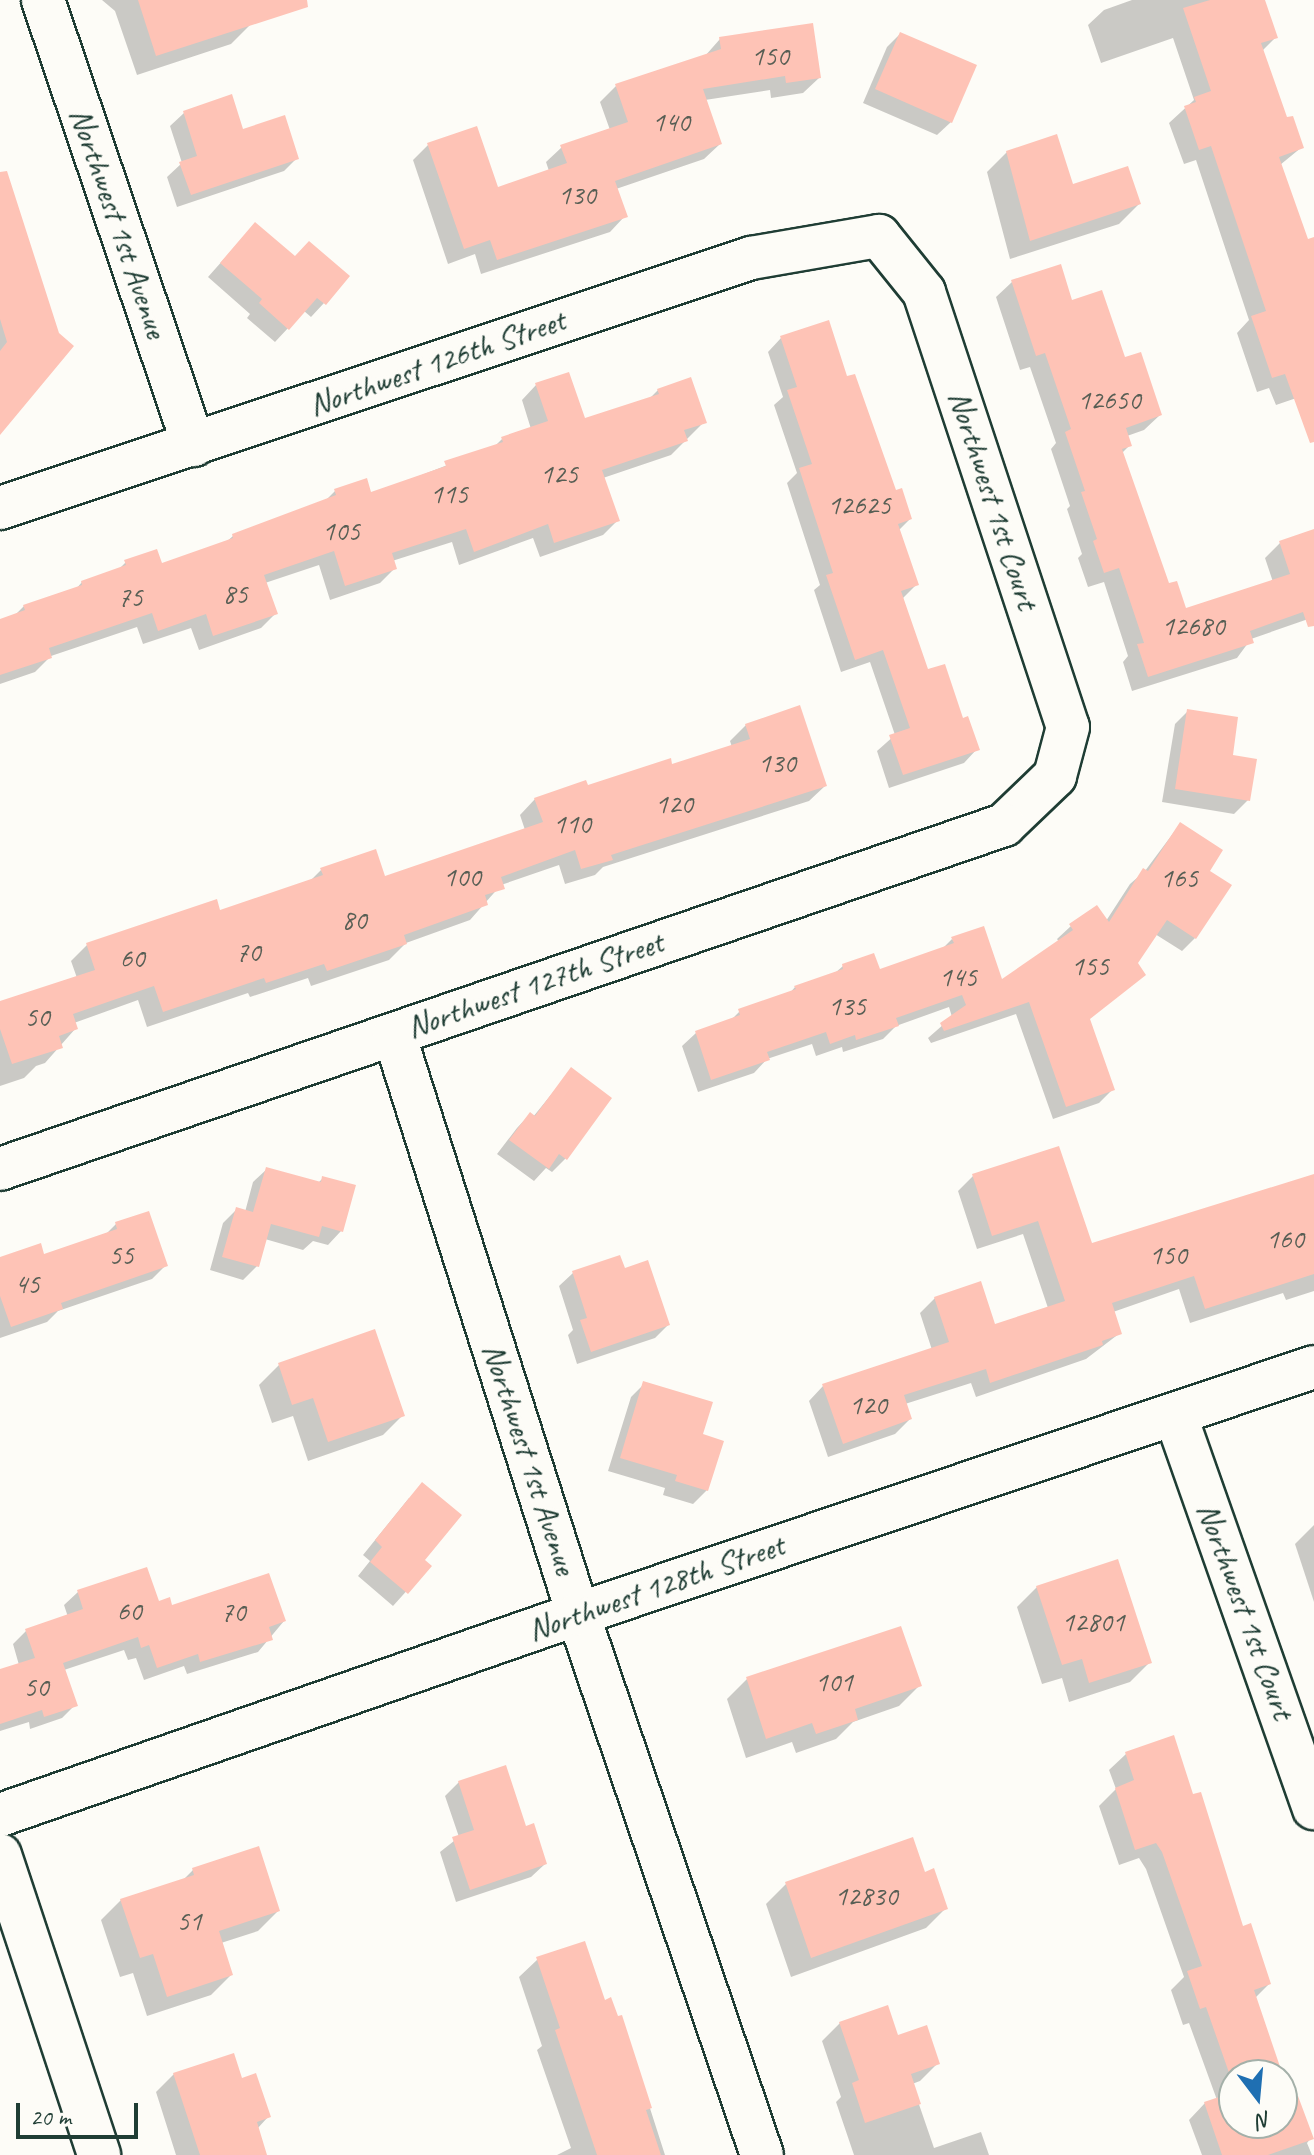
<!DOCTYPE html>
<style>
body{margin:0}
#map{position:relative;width:1314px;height:2155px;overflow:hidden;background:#fdfcf7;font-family:Caveat,sans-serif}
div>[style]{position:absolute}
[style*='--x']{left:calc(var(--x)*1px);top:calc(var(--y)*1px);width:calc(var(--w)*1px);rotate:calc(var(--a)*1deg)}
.shadow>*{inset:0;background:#0003}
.building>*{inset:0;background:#fec3b6}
.roads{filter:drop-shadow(2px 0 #1f3d34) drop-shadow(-2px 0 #1f3d34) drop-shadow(0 2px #1f3d34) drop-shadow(0 -2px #1f3d34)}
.street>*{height:42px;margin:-21px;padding:0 21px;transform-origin:21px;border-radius:21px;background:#fdfcf7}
span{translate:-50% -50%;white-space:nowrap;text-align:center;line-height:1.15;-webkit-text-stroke:7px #fdfcf7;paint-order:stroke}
.number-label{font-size:28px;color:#575e54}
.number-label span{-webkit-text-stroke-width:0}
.street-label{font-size:32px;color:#1f3d34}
.north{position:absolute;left:1218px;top:2059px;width:80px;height:80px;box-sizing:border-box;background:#fdfcf7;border:2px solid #a4b0a9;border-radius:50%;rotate:164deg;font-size:22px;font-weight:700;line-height:32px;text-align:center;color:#1f3d34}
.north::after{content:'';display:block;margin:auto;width:28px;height:36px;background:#1f6fb2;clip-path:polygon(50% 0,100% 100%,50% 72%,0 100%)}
.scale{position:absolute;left:16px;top:2103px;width:122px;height:36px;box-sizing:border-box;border:4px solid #1f3d34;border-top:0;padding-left:10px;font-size:24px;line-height:28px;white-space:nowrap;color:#1f3d34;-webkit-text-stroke:6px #fdfcf7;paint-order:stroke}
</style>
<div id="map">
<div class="shadow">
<i style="clip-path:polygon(102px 0,243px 0,251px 24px,231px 44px,137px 75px,115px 11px)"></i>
<i style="clip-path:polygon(1132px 0,1256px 0,1276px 37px,1262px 51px,1286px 120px,1302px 147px,1280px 165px,1306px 241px,1314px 239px,1314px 392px,1276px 405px,1269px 388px,1257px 392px,1237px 333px,1249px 320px,1196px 160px,1184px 164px,1169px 123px,1194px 100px,1173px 38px,1101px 63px,1088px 25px,1104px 10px)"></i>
<i style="clip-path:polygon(900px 34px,951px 122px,937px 135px,863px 103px,887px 47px)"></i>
<i style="clip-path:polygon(720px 39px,819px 78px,803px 93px,771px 98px,770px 90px,705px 100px,720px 144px,704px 159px,616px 189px,625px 216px,610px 232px,481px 274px,475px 254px,448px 264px,413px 160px,428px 145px,497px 189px,549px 171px,546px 162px,562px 147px,610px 130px,600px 102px,616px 86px,705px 56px)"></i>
<i style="clip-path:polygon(184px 113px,242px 132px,297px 158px,284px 171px,177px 207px,167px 177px,182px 163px,170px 126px)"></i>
<i style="clip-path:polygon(1007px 152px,1072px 186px,1139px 204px,1119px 224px,1010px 259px,987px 172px)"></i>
<i style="clip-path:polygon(255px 224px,324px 303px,311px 317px,304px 311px,275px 342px,247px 318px,250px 314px,208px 277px)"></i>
<i style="clip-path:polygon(23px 227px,0 430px,0 235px)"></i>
<i style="clip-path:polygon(1012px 282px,1071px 303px,1123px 360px,1160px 415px,1144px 430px,1127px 436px,1130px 445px,1122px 453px,1167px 586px,1185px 611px,1273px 582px,1265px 558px,1280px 543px,1314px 531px,1314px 617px,1251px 639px,1237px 658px,1132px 691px,1123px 662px,1128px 656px,1104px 582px,1088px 587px,1078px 558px,1082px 554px,1067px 509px,1070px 506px,1051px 449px,1056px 443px,1030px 367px,1020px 370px,996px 297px)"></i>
<i style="clip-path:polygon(781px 338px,846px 378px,895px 493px,910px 519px,898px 531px,917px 584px,903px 598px,926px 672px,977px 749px,964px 763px,889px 788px,877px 751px,895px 735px,870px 662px,841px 672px,814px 590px,820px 585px,787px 483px,797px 473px,774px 405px,783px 397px,768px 352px)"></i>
<i style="clip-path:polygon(536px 385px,584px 421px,649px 399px,658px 390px,704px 422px,671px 455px,603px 478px,617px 521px,603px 535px,540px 557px,533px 538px,459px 565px,452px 542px,392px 561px,395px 568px,380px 583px,330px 600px,319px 565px,265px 583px,275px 614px,261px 628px,199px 650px,191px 628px,143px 644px,137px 627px,51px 656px,35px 672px,0 684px,0 621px,14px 616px,24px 606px,76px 589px,82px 582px,118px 570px,126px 562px,161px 566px,225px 543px,233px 536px,325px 501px,335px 491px,370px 495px,494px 447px,502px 439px,531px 429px,522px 400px)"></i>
<i style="clip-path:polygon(1188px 711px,1230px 757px,1248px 800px,1234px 814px,1162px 802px,1175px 724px)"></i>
<i style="clip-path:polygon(746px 725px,825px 786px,809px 801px,603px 867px,595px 875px,565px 884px,559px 865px,501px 885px,470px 920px,406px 943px,389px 960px,311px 986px,308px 978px,250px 997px,248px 993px,147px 1027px,138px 1000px,74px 1023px,76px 1028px,45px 1063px,36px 1066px,24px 1078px,0 1086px,0 1003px,77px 978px,71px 961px,87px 945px,219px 913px,309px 882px,321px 870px,383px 879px,525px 830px,520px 815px,535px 799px,671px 766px,732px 747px,730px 741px)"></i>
<i style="clip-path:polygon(1180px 824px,1208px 872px,1195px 938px,1182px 951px,1155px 934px,1136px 963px,1143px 974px,1088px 1020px,1113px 1089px,1099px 1103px,1053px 1119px,1016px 1014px,931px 1043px,928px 1038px,952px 1017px,949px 1007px,896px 1026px,883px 1039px,843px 1052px,842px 1047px,816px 1056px,812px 1044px,767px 1059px,754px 1073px,698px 1092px,682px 1046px,696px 1033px,730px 1021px,740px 1011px,789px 994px,795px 987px,835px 973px,843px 966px,878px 972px,941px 950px,952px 939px,1001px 983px,1059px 942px,1057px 939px,1071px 926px,1106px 921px,1130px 884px,1145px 871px)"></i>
<i style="clip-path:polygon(571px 1070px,609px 1098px,565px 1159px,552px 1172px,546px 1168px,534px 1181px,497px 1154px,517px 1128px,530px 1114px,533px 1117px)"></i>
<i style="clip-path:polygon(267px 1169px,318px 1183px,323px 1178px,354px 1187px,341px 1231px,328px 1245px,313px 1241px,303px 1250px,265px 1239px,257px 1266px,243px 1280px,210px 1270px,223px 1223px,237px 1209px,245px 1212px,253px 1182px)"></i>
<i style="clip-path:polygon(973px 1176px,1091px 1246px,1314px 1183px,1314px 1291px,1286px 1300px,1283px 1293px,1190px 1323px,1179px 1289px,1113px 1312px,1120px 1333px,1086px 1359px,976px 1397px,971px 1383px,905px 1404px,910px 1419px,895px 1434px,828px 1457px,809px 1401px,823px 1386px,932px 1350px,920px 1313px,935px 1298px,994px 1326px,1048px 1308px,1023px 1234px,977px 1249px,958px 1191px)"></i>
<i style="clip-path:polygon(116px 1224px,165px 1266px,152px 1279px,58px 1311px,47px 1322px,0 1338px,0 1259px,43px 1256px,104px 1236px)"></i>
<i style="clip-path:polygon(623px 1271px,668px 1325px,655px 1338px,577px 1364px,568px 1335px,573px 1330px,559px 1286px,573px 1273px)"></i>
<i style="clip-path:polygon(279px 1365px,403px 1415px,383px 1435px,308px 1461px,293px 1416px,272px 1423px,259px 1385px)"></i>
<i style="clip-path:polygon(644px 1384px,700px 1436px,707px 1490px,693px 1504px,663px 1495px,665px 1488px,608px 1471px,631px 1397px)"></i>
<i style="clip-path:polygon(409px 1498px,422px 1560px,429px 1566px,393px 1606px,358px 1576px,370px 1561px,363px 1555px)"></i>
<i style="clip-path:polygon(1314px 1525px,1314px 1602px,1295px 1544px)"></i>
<i style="clip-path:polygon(1037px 1587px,1150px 1662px,1130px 1682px,1069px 1702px,1062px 1678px,1042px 1684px,1017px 1607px)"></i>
<i style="clip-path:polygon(78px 1592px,171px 1608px,284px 1621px,258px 1652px,187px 1674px,184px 1666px,144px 1680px,136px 1658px,128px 1660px,124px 1650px,64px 1670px,75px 1705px,62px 1718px,30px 1729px,29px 1722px,0 1731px,0 1671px,19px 1665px,13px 1644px,26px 1631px,68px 1617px,64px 1605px)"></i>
<i style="clip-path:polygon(747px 1679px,919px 1686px,899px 1706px,853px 1722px,836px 1739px,796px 1753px,792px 1742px,746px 1758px,727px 1699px)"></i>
<i style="clip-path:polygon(1126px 1754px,1192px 1796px,1242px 1929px,1269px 1984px,1255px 1998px,1281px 2075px,1234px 2075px,1234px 2123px,1282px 2123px,1282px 2079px,1290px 2101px,1311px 2138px,1307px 2143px,1312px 2155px,1202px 2155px,1189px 2120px,1205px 2103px,1217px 2100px,1189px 2023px,1183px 2025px,1171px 1990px,1184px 1977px,1146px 1869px,1139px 1858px,1119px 1865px,1099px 1806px,1116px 1789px,1109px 1770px)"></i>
<i style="clip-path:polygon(459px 1782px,545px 1864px,531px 1877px,456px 1902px,440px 1852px,459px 1837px,445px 1796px)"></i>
<i style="clip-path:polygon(912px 1839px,924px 1874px,946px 1908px,926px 1928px,791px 1977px,766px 1904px,786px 1884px)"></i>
<i style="clip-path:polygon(193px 1870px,278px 1911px,258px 1931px,221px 1943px,231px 1975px,211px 1995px,147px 2016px,133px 1973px,120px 1977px,101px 1920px,121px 1900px,183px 1880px)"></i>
<i style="clip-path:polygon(538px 1959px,604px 2002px,617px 2019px,621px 2018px,665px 2155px,557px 2155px,571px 2148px,537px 2050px,542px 2046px,519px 1977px)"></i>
<i style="clip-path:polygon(840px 2023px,897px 2038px,938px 2063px,920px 2081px,912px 2084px,934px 2148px,981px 2132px,989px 2155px,854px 2155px,836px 2102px,841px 2097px,822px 2041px)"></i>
<i style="clip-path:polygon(174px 2074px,241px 2081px,268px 2117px,257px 2129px,265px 2155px,176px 2155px,156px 2092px)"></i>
</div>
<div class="building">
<i style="clip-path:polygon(138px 0,307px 0,308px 7px,156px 56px)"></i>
<i style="clip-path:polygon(1210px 0,1265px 0,1278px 38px,1261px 43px,1287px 117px,1293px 116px,1304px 148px,1279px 157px,1308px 239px,1314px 237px,1314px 442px,1310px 443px,1285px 374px,1272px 378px,1251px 316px,1266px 311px,1211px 146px,1199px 150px,1184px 106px,1196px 102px,1194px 97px,1211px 91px,1183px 8px)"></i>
<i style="clip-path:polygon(813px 23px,821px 78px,786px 83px,785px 76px,703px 89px,722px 144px,615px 181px,628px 217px,497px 260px,490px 240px,464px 249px,427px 143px,477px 126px,498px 187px,567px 163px,560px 145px,628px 122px,615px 84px,721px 49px,719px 37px)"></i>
<i style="clip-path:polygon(900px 32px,977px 65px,952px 123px,875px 89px)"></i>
<i style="clip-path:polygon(232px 94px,243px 129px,285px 115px,299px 159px,191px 195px,179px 162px,197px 156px,183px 111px)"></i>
<i style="clip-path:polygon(1057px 134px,1073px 184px,1128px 166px,1141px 204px,1030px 241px,1006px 151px)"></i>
<i style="clip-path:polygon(7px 171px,59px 333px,74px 346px,0 435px,0 351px,7px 342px,0 319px,0 172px)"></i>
<i style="clip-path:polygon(255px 222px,295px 256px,309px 241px,350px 276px,326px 305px,317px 298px,289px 330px,259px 303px,262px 299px,220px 263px)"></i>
<i style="clip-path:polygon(1061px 264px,1072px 300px,1102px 290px,1125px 357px,1141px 352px,1162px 415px,1126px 428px,1132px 446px,1122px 449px,1169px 583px,1177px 581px,1186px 608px,1290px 574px,1279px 541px,1314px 529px,1314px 626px,1308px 627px,1303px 612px,1250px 631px,1254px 643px,1148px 677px,1137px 644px,1144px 643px,1119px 568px,1104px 573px,1093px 541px,1097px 539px,1081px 492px,1085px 491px,1065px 432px,1071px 429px,1045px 353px,1036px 356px,1011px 280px)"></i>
<i style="clip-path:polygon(829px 320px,847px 376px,855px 374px,896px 490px,902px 488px,912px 519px,898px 524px,919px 585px,901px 591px,928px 669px,945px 664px,963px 718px,968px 716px,980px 750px,903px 775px,889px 735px,910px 728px,883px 650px,855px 660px,826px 575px,833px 573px,799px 468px,812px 464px,787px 390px,797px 387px,780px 336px)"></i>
<i style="clip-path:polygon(569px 372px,585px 418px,659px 394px,657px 389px,691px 377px,707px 423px,684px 430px,688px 441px,602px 470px,620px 521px,554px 543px,548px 524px,474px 552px,466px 529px,392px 553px,397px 569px,345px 586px,334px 551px,264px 575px,278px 614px,213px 636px,206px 614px,158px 631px,152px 613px,49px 648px,52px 658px,0 675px,0 619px,25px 610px,23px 605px,82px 585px,81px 581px,126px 565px,124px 560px,157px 549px,162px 563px,233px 538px,232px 534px,336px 495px,334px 489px,367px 478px,371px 492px,446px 466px,444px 461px,503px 442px,501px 437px,548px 421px,535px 383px)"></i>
<i style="clip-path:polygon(800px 705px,827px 786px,611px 855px,613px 860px,581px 869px,575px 850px,501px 877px,505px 889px,485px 895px,488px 905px,404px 935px,407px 944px,327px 971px,324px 964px,266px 983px,264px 978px,163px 1012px,154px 986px,73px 1014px,78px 1029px,59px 1036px,63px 1048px,12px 1064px,0 1029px,0 1001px,95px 970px,86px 943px,217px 899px,220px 910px,323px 875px,320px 868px,376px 849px,385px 876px,543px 822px,534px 798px,586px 780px,588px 785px,671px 758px,672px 764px,750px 739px,745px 724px)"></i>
<i style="clip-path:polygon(1187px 709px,1238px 717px,1233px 755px,1257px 759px,1250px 801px,1175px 789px)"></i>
<i style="clip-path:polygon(1180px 822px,1223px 850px,1210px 871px,1232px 885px,1196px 939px,1167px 920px,1138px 963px,1146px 975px,1090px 1019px,1115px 1090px,1066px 1107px,1029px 1002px,944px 1031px,940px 1023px,966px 1005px,962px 995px,896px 1018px,899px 1026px,856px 1040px,855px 1035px,830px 1044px,826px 1032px,767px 1052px,770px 1060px,711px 1080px,695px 1031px,740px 1015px,738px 1009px,796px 989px,794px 986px,843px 969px,842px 964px,874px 953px,880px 969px,954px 943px,951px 937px,984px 926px,1002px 979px,1073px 930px,1069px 924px,1097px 905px,1109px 922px,1143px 868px,1148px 871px)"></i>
<i style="clip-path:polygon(571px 1067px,612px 1098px,567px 1160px,559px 1154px,549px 1169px,509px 1140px,530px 1112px,535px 1116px)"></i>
<i style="clip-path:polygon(1059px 1146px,1092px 1243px,1314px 1174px,1314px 1274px,1205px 1309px,1194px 1276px,1112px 1303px,1122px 1334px,1102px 1341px,1103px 1345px,990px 1383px,986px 1369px,904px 1395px,912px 1419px,843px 1444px,822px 1384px,949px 1342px,934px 1297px,981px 1281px,995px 1324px,1065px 1301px,1038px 1221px,992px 1236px,972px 1174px)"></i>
<i style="clip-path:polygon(266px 1167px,321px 1182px,322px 1176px,356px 1185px,343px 1232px,322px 1226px,319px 1237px,271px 1224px,259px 1267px,222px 1257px,236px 1207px,253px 1212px)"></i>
<i style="clip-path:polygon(149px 1211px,168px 1266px,61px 1303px,63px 1309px,11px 1327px,0 1296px,0 1257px,41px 1243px,44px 1254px,117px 1229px,115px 1222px)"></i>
<i style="clip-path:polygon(620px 1255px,625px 1268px,648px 1260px,670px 1325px,591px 1352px,580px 1320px,587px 1318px,572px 1271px)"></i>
<i style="clip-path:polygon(375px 1329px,405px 1416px,328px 1442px,313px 1398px,292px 1405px,278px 1363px)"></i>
<i style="clip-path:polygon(643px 1381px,713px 1402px,703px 1434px,724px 1441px,708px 1491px,675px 1481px,677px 1475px,620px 1458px)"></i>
<i style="clip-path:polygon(422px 1482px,462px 1515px,425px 1560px,432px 1566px,408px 1594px,370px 1562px,382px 1547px,375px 1540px)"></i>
<i style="clip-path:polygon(1118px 1559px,1152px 1663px,1089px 1683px,1082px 1659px,1062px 1665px,1036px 1586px)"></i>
<i style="clip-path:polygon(147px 1567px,159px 1601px,170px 1597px,172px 1605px,269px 1573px,286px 1621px,269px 1627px,273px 1640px,200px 1662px,198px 1654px,157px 1668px,149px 1645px,141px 1648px,138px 1637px,63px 1663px,78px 1706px,44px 1717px,42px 1710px,0 1724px,0 1669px,35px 1658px,25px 1629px,83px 1609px,77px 1590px)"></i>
<i style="clip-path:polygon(901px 1626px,922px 1686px,855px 1709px,858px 1720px,816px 1734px,812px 1723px,766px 1739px,746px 1677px)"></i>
<i style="clip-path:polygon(1174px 1735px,1193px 1794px,1201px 1792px,1243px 1926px,1251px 1923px,1271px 1984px,1254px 1990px,1291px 2099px,1298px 2096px,1314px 2139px,1268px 2155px,1222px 2155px,1204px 2102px,1234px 2092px,1234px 2123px,1282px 2123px,1282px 2075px,1234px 2075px,1234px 2087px,1206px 2007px,1200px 2009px,1187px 1971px,1202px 1966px,1162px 1852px,1156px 1843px,1135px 1850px,1115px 1788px,1134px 1780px,1125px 1752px)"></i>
<i style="clip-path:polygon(506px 1765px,526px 1826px,534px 1823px,547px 1864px,470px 1890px,452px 1837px,474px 1830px,458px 1781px)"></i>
<i style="clip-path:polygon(913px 1837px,925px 1872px,934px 1868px,948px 1909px,811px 1958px,785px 1882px)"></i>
<i style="clip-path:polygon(259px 1846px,280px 1911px,219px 1931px,233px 1975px,167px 1997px,153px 1954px,140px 1958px,120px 1899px,194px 1875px,192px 1868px)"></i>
<i style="clip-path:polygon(585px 1941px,605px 2000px,611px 1997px,618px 2016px,622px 2015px,652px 2108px,646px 2110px,661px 2155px,597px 2155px,555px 2030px,560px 2028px,536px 1957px)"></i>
<i style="clip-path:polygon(888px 2005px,898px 2035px,927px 2025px,940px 2064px,911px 2074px,921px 2104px,865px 2123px,852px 2083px,859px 2080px,839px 2022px)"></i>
<i style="clip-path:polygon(234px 2053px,242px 2078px,256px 2073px,271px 2117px,257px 2122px,267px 2155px,200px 2155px,173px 2073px)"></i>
</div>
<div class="roads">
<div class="street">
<i style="--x:43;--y:0;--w:470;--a:71.3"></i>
<i style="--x:0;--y:508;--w:792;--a:-18.41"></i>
<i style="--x:751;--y:258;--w:130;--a:-9.8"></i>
<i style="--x:879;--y:236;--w:72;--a:51.2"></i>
<i style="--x:924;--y:292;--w:458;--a:71.7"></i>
<i style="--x:1068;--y:727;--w:51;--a:104.9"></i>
<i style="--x:1055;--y:776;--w:71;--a:136.1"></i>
<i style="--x:1004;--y:825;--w:1061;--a:161.09"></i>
<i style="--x:394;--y:1034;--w:608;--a:72.4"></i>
<i style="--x:578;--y:1614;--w:571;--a:71.22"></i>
<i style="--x:1175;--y:1414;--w:418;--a:70.6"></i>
<i style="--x:0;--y:1815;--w:612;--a:-19.18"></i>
<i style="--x:578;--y:1614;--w:776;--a:-18.55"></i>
<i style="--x:0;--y:1855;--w:316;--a:71.7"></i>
</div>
</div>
<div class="number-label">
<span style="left:770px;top:56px">150</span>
<span style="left:671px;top:122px">140</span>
<span style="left:577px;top:195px">130</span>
<span style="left:1109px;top:400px">12650</span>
<span style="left:559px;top:474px">125</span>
<span style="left:449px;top:494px">115</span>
<span style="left:859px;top:505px">12625</span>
<span style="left:341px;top:531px">105</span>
<span style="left:235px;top:594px">85</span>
<span style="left:130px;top:597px">75</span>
<span style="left:1193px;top:626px">12680</span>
<span style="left:777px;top:763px">130</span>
<span style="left:674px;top:804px">120</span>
<span style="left:572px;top:824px">110</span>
<span style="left:462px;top:877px">100</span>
<span style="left:1179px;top:878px">165</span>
<span style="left:354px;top:920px">80</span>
<span style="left:248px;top:952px">70</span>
<span style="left:132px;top:958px">60</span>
<span style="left:1090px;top:966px">155</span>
<span style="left:958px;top:977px">145</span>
<span style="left:847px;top:1006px">135</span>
<span style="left:37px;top:1017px">50</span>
<span style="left:1285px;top:1239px">160</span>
<span style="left:121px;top:1255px">55</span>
<span style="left:1168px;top:1255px">150</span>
<span style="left:27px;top:1284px">45</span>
<span style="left:868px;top:1405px">120</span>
<span style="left:129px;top:1611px">60</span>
<span style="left:233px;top:1612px">70</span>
<span style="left:1093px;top:1622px">12801</span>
<span style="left:834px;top:1682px">101</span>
<span style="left:36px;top:1687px">50</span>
<span style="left:866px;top:1896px">12830</span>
<span style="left:189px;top:1921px">51</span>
</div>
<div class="street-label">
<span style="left:118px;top:223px;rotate:71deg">Northwest 1st Avenue</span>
<span style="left:437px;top:363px;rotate:-19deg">Northwest 126th Street</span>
<span style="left:993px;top:500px;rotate:72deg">Northwest 1st Court</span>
<span style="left:535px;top:985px;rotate:-19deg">Northwest 127th Street</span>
<span style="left:529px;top:1459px;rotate:72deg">Northwest 1st Avenue</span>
<span style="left:656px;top:1588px;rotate:-19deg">Northwest 128th Street</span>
<span style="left:1245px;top:1611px;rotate:70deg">Northwest 1st Court</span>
</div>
<div class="north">N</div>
<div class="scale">20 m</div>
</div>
